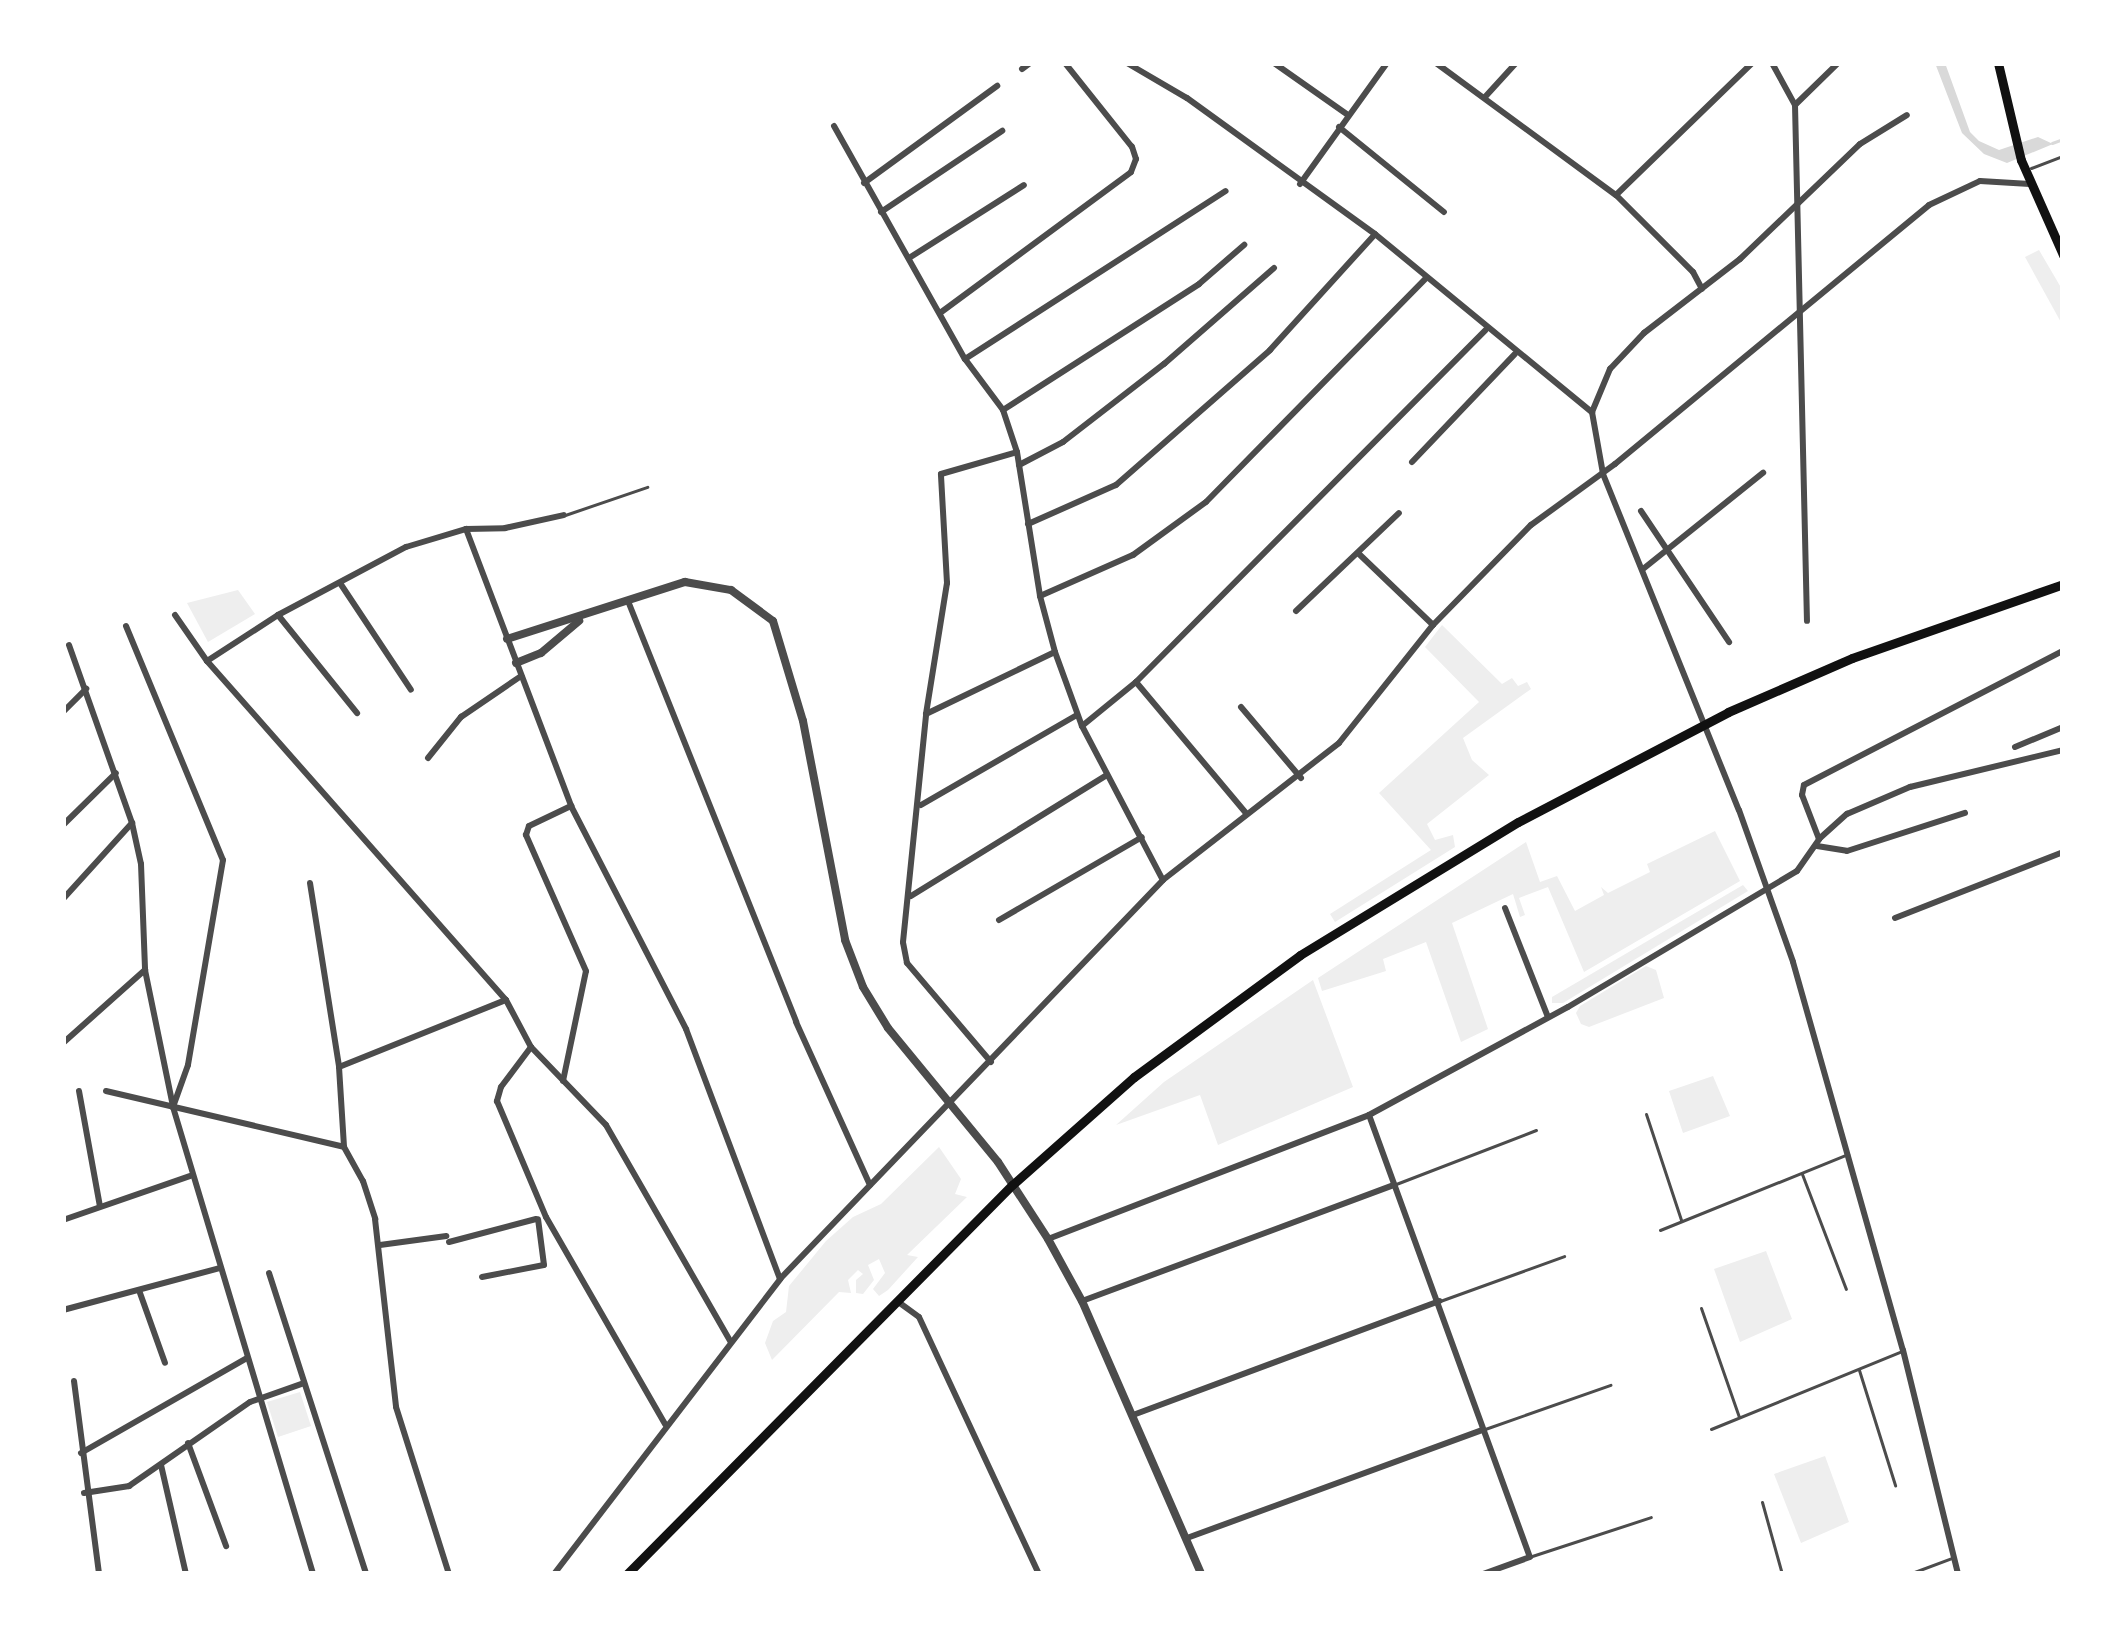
<!DOCTYPE html>
<style>
body{margin:0}
#map{position:relative;width:2126px;height:1637px;overflow:hidden;background:#fff;font-family:"Nunito Sans",sans-serif}
div>[style]{position:absolute}
[style*='--x']{left:calc(var(--x)*1px);top:calc(var(--y)*1px);width:calc(var(--w)*1px);rotate:calc(var(--a)*1deg)}
.green>*{inset:0;background:#eee}
.water>*{inset:0;background:#d9d9d9}
.stream>*{height:3px;margin:-1.5px;padding:0 1.5px;transform-origin:1.5px;border-radius:1.5px;background:#d9d9d9}
.service>*{height:3px;margin:-1.5px;padding:0 1.5px;transform-origin:1.5px;border-radius:1.5px;background:#4c4c4c}
.minor>*{height:6px;margin:-3px;padding:0 3px;transform-origin:3px;border-radius:3px;background:#4c4c4c}
.tertiary>*{height:8px;margin:-4px;padding:0 4px;transform-origin:4px;border-radius:4px;background:#4c4c4c}
.secondary>*{height:9px;margin:-4.5px;padding:0 4.5px;transform-origin:4.5px;border-radius:4.5px;background:#111}
span{translate:-50% -50%;white-space:nowrap;text-align:center;line-height:1.15;-webkit-text-stroke:9px #fff;paint-order:stroke}
.frame{position:absolute;inset:0;border:66px solid #fff;pointer-events:none}
</style>
<div id="map">
<div class="green">
<i style="clip-path:polygon(2039px 250px,2063px 291px,2063px 326px,2025px 257px)"></i>
<i style="clip-path:polygon(238px 590px,255px 614px,208px 642px,187px 603px)"></i>
<i style="clip-path:polygon(1442px 625px,1502px 684px,1512px 678px,1518px 686px,1527px 682px,1531px 689px,1463px 738px,1472px 760px,1489px 775px,1427px 824px,1435px 840px,1453px 835px,1455px 847px,1335px 922px,1330px 914px,1431px 850px,1379px 793px,1479px 702px,1425px 647px)"></i>
<i style="clip-path:polygon(1715px 831px,1740px 881px,1584px 972px,1548px 887px,1519px 898px,1525px 915px,1520px 917px,1513px 894px,1452px 923px,1488px 1029px,1461px 1042px,1426px 942px,1383px 959px,1386px 971px,1322px 991px,1318px 978px,1526px 842px,1540px 882px,1557px 876px,1575px 911px,1604px 895px,1601px 887px,1608px 893px,1650px 872px,1647px 864px)"></i>
<i style="clip-path:polygon(1743px 885px,1748px 891px,1563px 1003px,1552px 1003px,1552px 997px)"></i>
<i style="clip-path:polygon(1646px 966px,1656px 970px,1664px 998px,1589px 1027px,1581px 1024px,1576px 1013px,1580px 1006px)"></i>
<i style="clip-path:polygon(1313px 980px,1353px 1087px,1218px 1145px,1200px 1095px,1116px 1125px,1164px 1082px)"></i>
<i style="clip-path:polygon(1713px 1076px,1730px 1116px,1683px 1133px,1669px 1091px)"></i>
<i style="clip-path:polygon(939px 1147px,961px 1179px,955px 1194px,967px 1197px,907px 1255px,918px 1257px,888px 1290px,879px 1296px,873px 1289px,885px 1273px,879px 1259px,868px 1265px,874px 1280px,863px 1294px,856px 1293px,856px 1280px,863px 1274px,858px 1270px,848px 1280px,851px 1293px,839px 1292px,772px 1360px,765px 1343px,773px 1321px,786px 1312px,789px 1286px,826px 1241px,853px 1217px,881px 1204px)"></i>
<i style="clip-path:polygon(1766px 1251px,1792px 1319px,1740px 1342px,1714px 1269px)"></i>
<i style="clip-path:polygon(300px 1392px,311px 1426px,278px 1437px,267px 1402px)"></i>
<i style="clip-path:polygon(1825px 1456px,1849px 1522px,1801px 1543px,1774px 1474px)"></i>
</div>
<div class="water">
<i style="clip-path:polygon(1935px 63px,1945px 63px,1970px 132px,1979px 141px,1999px 150px,2038px 137px,2053px 144px,2007px 163px,1984px 154px,1962px 133px)"></i>
</div>
<div class="stream">
<i style="--x:2052;--y:143;--w:12;--a:-20"></i>
</div>
<div class="service">
<i style="--x:2031;--y:168;--w:34;--a:-21"></i>
<i style="--x:565;--y:515;--w:87;--a:-18.9"></i>
<i style="--x:1646;--y:1114;--w:112;--a:71.7"></i>
<i style="--x:1802;--y:1174;--w:123;--a:69.1"></i>
<i style="--x:1396;--y:1184;--w:150;--a:-21.1"></i>
<i style="--x:1660;--y:1230;--w:203;--a:-22"></i>
<i style="--x:1440;--y:1301;--w:132;--a:-19.9"></i>
<i style="--x:1701;--y:1308;--w:115;--a:70.8"></i>
<i style="--x:1859;--y:1370;--w:121;--a:72.6"></i>
<i style="--x:1485;--y:1429;--w:133;--a:-19.4"></i>
<i style="--x:1711;--y:1429;--w:206;--a:-22.2"></i>
<i style="--x:1762;--y:1502;--w:75;--a:74.5"></i>
<i style="--x:1532;--y:1556;--w:125;--a:-18.1"></i>
<i style="--x:1909;--y:1574;--w:46;--a:-20.4"></i>
</div>
<div class="minor">
<i style="--x:1127;--y:63;--w:69;--a:30.3"></i>
<i style="--x:1187;--y:98;--w:232;--a:35.9"></i>
<i style="--x:1375;--y:234;--w:281;--a:39.4"></i>
<i style="--x:1592;--y:412;--w:63;--a:79.9"></i>
<i style="--x:1603;--y:474;--w:362;--a:68"></i>
<i style="--x:1739;--y:810;--w:161;--a:70.4"></i>
<i style="--x:1793;--y:962;--w:403;--a:74.2"></i>
<i style="--x:1903;--y:1350;--w:231;--a:76.2"></i>
<i style="--x:1274;--y:63;--w:90;--a:35.1"></i>
<i style="--x:1436;--y:63;--w:223;--a:36.3"></i>
<i style="--x:1616;--y:195;--w:109;--a:45"></i>
<i style="--x:1693;--y:272;--w:19;--a:62"></i>
<i style="--x:1772;--y:63;--w:48;--a:61.3"></i>
<i style="--x:1795;--y:105;--w:60;--a:-44.3"></i>
<i style="--x:1022;--y:69;--w:10;--a:-37"></i>
<i style="--x:1485;--y:97;--w:46;--a:-47.6"></i>
<i style="--x:1795;--y:105;--w:516;--a:88.67"></i>
<i style="--x:834;--y:126;--w:267;--a:60.7"></i>
<i style="--x:965;--y:359;--w:64;--a:53.3"></i>
<i style="--x:1003;--y:410;--w:44;--a:71.6"></i>
<i style="--x:1017;--y:452;--w:146;--a:80.9"></i>
<i style="--x:1040;--y:596;--w:58;--a:75"></i>
<i style="--x:1055;--y:652;--w:79;--a:70"></i>
<i style="--x:1082;--y:726;--w:174;--a:62.3"></i>
<i style="--x:1339;--y:127;--w:135;--a:39"></i>
<i style="--x:864;--y:183;--w:165;--a:-36.1"></i>
<i style="--x:1300;--y:184;--w:149;--a:-54.3"></i>
<i style="--x:1616;--y:195;--w:190;--a:-44.1"></i>
<i style="--x:881;--y:212;--w:146;--a:-33.8"></i>
<i style="--x:909;--y:258;--w:136;--a:-32.4"></i>
<i style="--x:940;--y:313;--w:237;--a:-36.4"></i>
<i style="--x:1131;--y:172;--w:14;--a:-69"></i>
<i style="--x:1136;--y:159;--w:13;--a:-108"></i>
<i style="--x:1132;--y:147;--w:107;--a:-128.6"></i>
<i style="--x:965;--y:359;--w:310;--a:-32.8"></i>
<i style="--x:1003;--y:410;--w:233;--a:-32.7"></i>
<i style="--x:1199;--y:284;--w:60;--a:-40.9"></i>
<i style="--x:1592;--y:412;--w:47;--a:-67.3"></i>
<i style="--x:1610;--y:369;--w:50;--a:-46.6"></i>
<i style="--x:1644;--y:333;--w:121;--a:-37.6"></i>
<i style="--x:1740;--y:259;--w:166;--a:-43.8"></i>
<i style="--x:1860;--y:144;--w:55;--a:-31.7"></i>
<i style="--x:1412;--y:462;--w:149;--a:-46.4"></i>
<i style="--x:1019;--y:465;--w:50;--a:-27.6"></i>
<i style="--x:1063;--y:442;--w:128;--a:-37.7"></i>
<i style="--x:1164;--y:364;--w:146;--a:-41.1"></i>
<i style="--x:1641;--y:511;--w:158;--a:56.1"></i>
<i style="--x:1028;--y:524;--w:96;--a:-23.9"></i>
<i style="--x:1116;--y:485;--w:205;--a:-41.2"></i>
<i style="--x:1270;--y:350;--w:156;--a:-47.8"></i>
<i style="--x:466;--y:529;--w:296;--a:69.2"></i>
<i style="--x:571;--y:806;--w:251;--a:62.7"></i>
<i style="--x:686;--y:1029;--w:267;--a:69.4"></i>
<i style="--x:1358;--y:553;--w:104;--a:43.8"></i>
<i style="--x:1643;--y:569;--w:154;--a:-38.7"></i>
<i style="--x:340;--y:583;--w:128;--a:56.4"></i>
<i style="--x:1040;--y:596;--w:102;--a:-23.8"></i>
<i style="--x:1133;--y:555;--w:90;--a:-36"></i>
<i style="--x:1206;--y:502;--w:314;--a:-45.5"></i>
<i style="--x:628;--y:601;--w:453;--a:68.2"></i>
<i style="--x:796;--y:1022;--w:179;--a:65.6"></i>
<i style="--x:1296;--y:611;--w:142;--a:-43.6"></i>
<i style="--x:175;--y:615;--w:56;--a:55.2"></i>
<i style="--x:207;--y:661;--w:452;--a:48.6"></i>
<i style="--x:506;--y:1000;--w:53;--a:62"></i>
<i style="--x:531;--y:1047;--w:108;--a:46.1"></i>
<i style="--x:606;--y:1125;--w:250;--a:60.1"></i>
<i style="--x:278;--y:615;--w:126;--a:51.1"></i>
<i style="--x:126;--y:626;--w:253;--a:67.5"></i>
<i style="--x:223;--y:860;--w:208;--a:99.7"></i>
<i style="--x:188;--y:1065;--w:45;--a:109.7"></i>
<i style="--x:69;--y:645;--w:189;--a:70.5"></i>
<i style="--x:132;--y:823;--w:42;--a:77.6"></i>
<i style="--x:141;--y:864;--w:106;--a:87.8"></i>
<i style="--x:145;--y:970;--w:140;--a:78.4"></i>
<i style="--x:173;--y:1107;--w:488;--a:73.3"></i>
<i style="--x:207;--y:661;--w:85;--a:-32.9"></i>
<i style="--x:278;--y:615;--w:145;--a:-28"></i>
<i style="--x:406;--y:547;--w:63;--a:-16.7"></i>
<i style="--x:466;--y:529;--w:39;--a:-1"></i>
<i style="--x:505;--y:528;--w:60;--a:-12.4"></i>
<i style="--x:1136;--y:682;--w:171;--a:50"></i>
<i style="--x:1241;--y:707;--w:93;--a:49.8"></i>
<i style="--x:63;--y:712;--w:33;--a:-45"></i>
<i style="--x:926;--y:714;--w:143;--a:-25.7"></i>
<i style="--x:1082;--y:726;--w:70;--a:-39.2"></i>
<i style="--x:1136;--y:682;--w:496;--a:-45.2"></i>
<i style="--x:2015;--y:747;--w:52;--a:-22.6"></i>
<i style="--x:428;--y:758;--w:53;--a:-51.2"></i>
<i style="--x:461;--y:717;--w:73;--a:-34.3"></i>
<i style="--x:921;--y:805;--w:180;--a:-30"></i>
<i style="--x:63;--y:825;--w:74;--a:-44.5"></i>
<i style="--x:1819;--y:839;--w:38;--a:-42"></i>
<i style="--x:1847;--y:814;--w:69;--a:-23.2"></i>
<i style="--x:1910;--y:787;--w:157;--a:-13.6"></i>
<i style="--x:1817;--y:846;--w:30;--a:9"></i>
<i style="--x:1847;--y:851;--w:124;--a:-17.9"></i>
<i style="--x:310;--y:883;--w:186;--a:81"></i>
<i style="--x:339;--y:1067;--w:80;--a:86.4"></i>
<i style="--x:344;--y:1147;--w:39;--a:61"></i>
<i style="--x:363;--y:1181;--w:40;--a:72"></i>
<i style="--x:375;--y:1219;--w:189;--a:83.6"></i>
<i style="--x:396;--y:1407;--w:175;--a:72.4"></i>
<i style="--x:911;--y:896;--w:230;--a:-31.7"></i>
<i style="--x:63;--y:899;--w:103;--a:-47.8"></i>
<i style="--x:1505;--y:908;--w:117;--a:68.5"></i>
<i style="--x:1895;--y:918;--w:180;--a:-21.4"></i>
<i style="--x:999;--y:920;--w:165;--a:-30.1"></i>
<i style="--x:63;--y:1043;--w:110;--a:-41.7"></i>
<i style="--x:531;--y:1047;--w:50;--a:126.9"></i>
<i style="--x:501;--y:1087;--w:15;--a:106"></i>
<i style="--x:497;--y:1101;--w:126;--a:67.1"></i>
<i style="--x:546;--y:1217;--w:239;--a:60.1"></i>
<i style="--x:991;--y:1062;--w:130;--a:-130.3"></i>
<i style="--x:907;--y:963;--w:21;--a:-101"></i>
<i style="--x:903;--y:942;--w:229;--a:-84.2"></i>
<i style="--x:926;--y:714;--w:133;--a:-80.9"></i>
<i style="--x:947;--y:583;--w:109;--a:-93.2"></i>
<i style="--x:941;--y:474;--w:79;--a:-16.1"></i>
<i style="--x:339;--y:1067;--w:180;--a:-21.9"></i>
<i style="--x:563;--y:1081;--w:112;--a:-78.2"></i>
<i style="--x:586;--y:971;--w:149;--a:-113.8"></i>
<i style="--x:526;--y:835;--w:9;--a:-72"></i>
<i style="--x:529;--y:826;--w:47;--a:-25.5"></i>
<i style="--x:79;--y:1091;--w:117;--a:79.7"></i>
<i style="--x:106;--y:1091;--w:244;--a:13.2"></i>
<i style="--x:1369;--y:1115;--w:470;--a:70"></i>
<i style="--x:1530;--y:1557;--w:50;--a:160.1"></i>
<i style="--x:63;--y:1220;--w:134;--a:-19.1"></i>
<i style="--x:1048;--y:1239;--w:344;--a:-21.1"></i>
<i style="--x:1369;--y:1115;--w:226;--a:-28.5"></i>
<i style="--x:1568;--y:1007;--w:266;--a:-30.7"></i>
<i style="--x:1797;--y:871;--w:39;--a:-55"></i>
<i style="--x:1819;--y:839;--w:47;--a:-111.1"></i>
<i style="--x:1802;--y:795;--w:10;--a:-79"></i>
<i style="--x:1804;--y:785;--w:292;--a:-27.4"></i>
<i style="--x:449;--y:1242;--w:90;--a:-14.8"></i>
<i style="--x:380;--y:1245;--w:67;--a:-7.8"></i>
<i style="--x:269;--y:1273;--w:316;--a:72.1"></i>
<i style="--x:482;--y:1277;--w:63;--a:-11"></i>
<i style="--x:544;--y:1265;--w:46;--a:-97.4"></i>
<i style="--x:140;--y:1293;--w:74;--a:70.3"></i>
<i style="--x:897;--y:1301;--w:27;--a:36"></i>
<i style="--x:919;--y:1317;--w:284;--a:65"></i>
<i style="--x:1082;--y:1301;--w:333;--a:-20.4"></i>
<i style="--x:63;--y:1310;--w:163;--a:-15"></i>
<i style="--x:74;--y:1381;--w:195;--a:82.6"></i>
<i style="--x:1133;--y:1415;--w:327;--a:-20.4"></i>
<i style="--x:188;--y:1443;--w:110;--a:69.7"></i>
<i style="--x:81;--y:1453;--w:191;--a:-29.8"></i>
<i style="--x:161;--y:1465;--w:112;--a:77.1"></i>
<i style="--x:84;--y:1493;--w:46;--a:-8.8"></i>
<i style="--x:129;--y:1486;--w:147;--a:-34.8"></i>
<i style="--x:250;--y:1402;--w:57;--a:-19.4"></i>
<i style="--x:1187;--y:1538;--w:314;--a:-20.1"></i>
<i style="--x:554;--y:1574;--w:372;--a:-52.5"></i>
<i style="--x:780;--y:1279;--w:553;--a:-46.17"></i>
<i style="--x:1163;--y:880;--w:223;--a:-37.9"></i>
<i style="--x:1339;--y:743;--w:151;--a:-51.5"></i>
<i style="--x:1433;--y:625;--w:140;--a:-45.6"></i>
<i style="--x:1531;--y:525;--w:104;--a:-36"></i>
<i style="--x:1615;--y:464;--w:407;--a:-39.5"></i>
<i style="--x:1929;--y:205;--w:56;--a:-25.2"></i>
<i style="--x:1980;--y:181;--w:50;--a:3.4"></i>
</div>
<div class="tertiary">
<i style="--x:507;--y:639;--w:187;--a:-17.8"></i>
<i style="--x:685;--y:582;--w:47;--a:9.9"></i>
<i style="--x:731;--y:590;--w:52;--a:36.4"></i>
<i style="--x:773;--y:621;--w:104;--a:73.3"></i>
<i style="--x:803;--y:721;--w:223;--a:79.1"></i>
<i style="--x:845;--y:940;--w:50;--a:69"></i>
<i style="--x:863;--y:987;--w:48;--a:58.6"></i>
<i style="--x:888;--y:1028;--w:173;--a:50.6"></i>
<i style="--x:998;--y:1162;--w:92;--a:57"></i>
<i style="--x:1048;--y:1239;--w:71;--a:61.3"></i>
<i style="--x:1082;--y:1301;--w:298;--a:66.4"></i>
<i style="--x:516;--y:663;--w:27;--a:-22"></i>
<i style="--x:541;--y:653;--w:50;--a:-40.1"></i>
</div>
<div class="secondary">
<i style="--x:1998;--y:63;--w:100;--a:76.7"></i>
<i style="--x:2021;--y:160;--w:104;--a:66.1"></i>
<i style="--x:627;--y:1574;--w:547;--a:-45.3"></i>
<i style="--x:1012;--y:1185;--w:163;--a:-41.5"></i>
<i style="--x:1134;--y:1077;--w:206;--a:-36.3"></i>
<i style="--x:1300;--y:955;--w:255;--a:-31.4"></i>
<i style="--x:1518;--y:822;--w:237;--a:-27.6"></i>
<i style="--x:1728;--y:712;--w:135;--a:-23.5"></i>
<i style="--x:1852;--y:658;--w:224;--a:-19.3"></i>
</div>
<div class="frame"></div>
</div>
